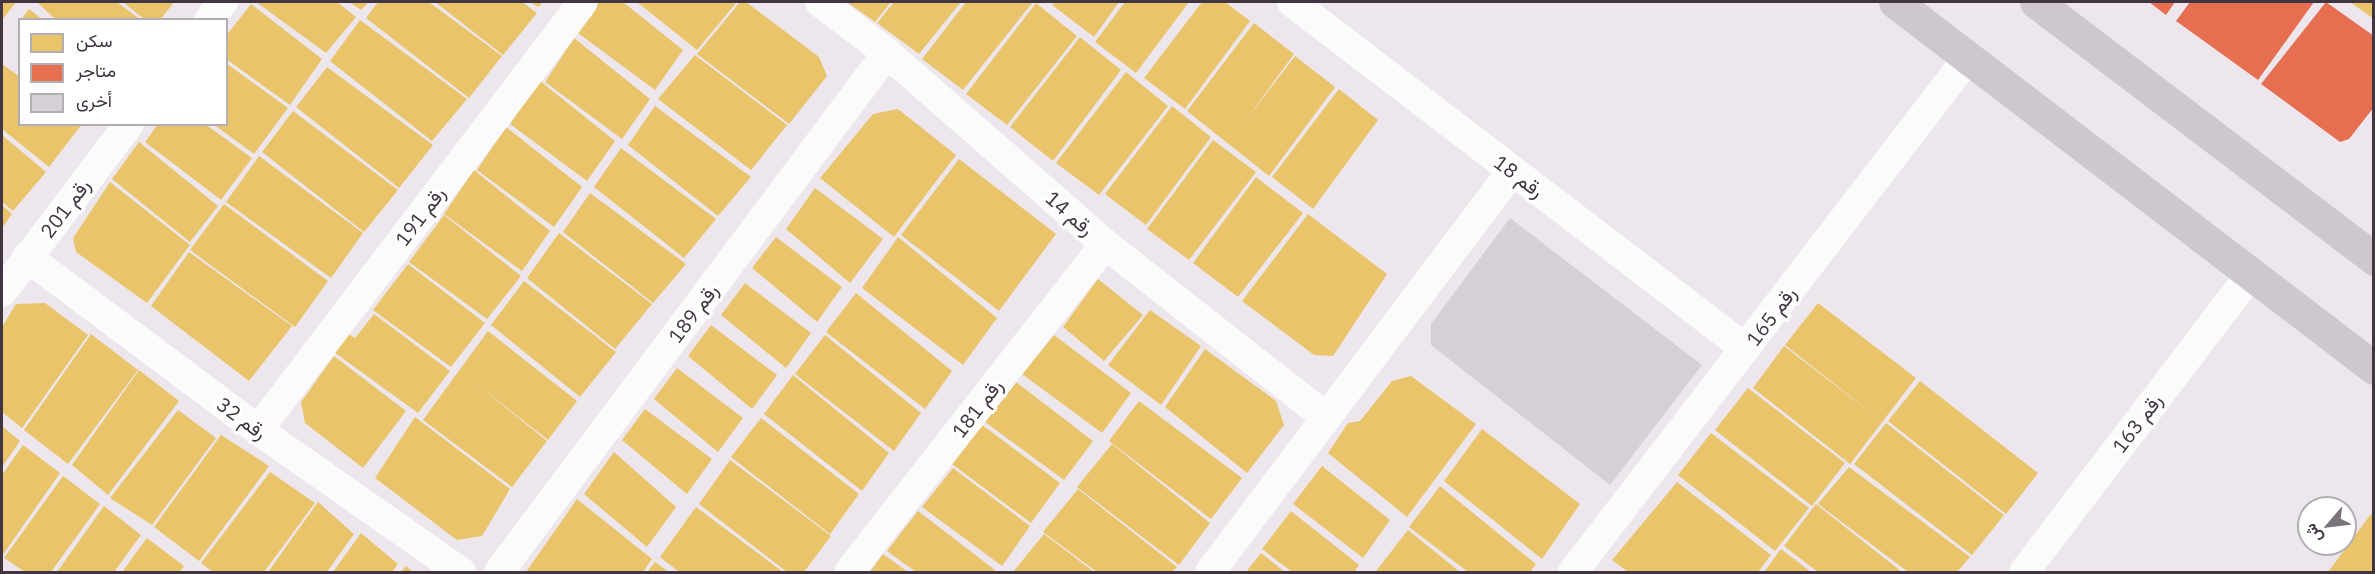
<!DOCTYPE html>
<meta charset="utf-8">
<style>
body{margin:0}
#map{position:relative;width:2375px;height:574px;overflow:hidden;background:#ede7ed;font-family:"IBM Plex Sans",Vazirmatn,sans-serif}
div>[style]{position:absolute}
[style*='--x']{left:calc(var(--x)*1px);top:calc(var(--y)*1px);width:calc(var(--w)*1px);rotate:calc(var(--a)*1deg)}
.homes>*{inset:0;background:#e9c46a}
.shops>*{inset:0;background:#e76f51}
.building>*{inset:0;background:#d6d0d6}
.street>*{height:30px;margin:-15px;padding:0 15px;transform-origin:15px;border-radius:15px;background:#fcfbfc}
.secondary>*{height:33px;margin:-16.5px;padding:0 16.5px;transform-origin:16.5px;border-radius:16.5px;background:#cec7ce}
span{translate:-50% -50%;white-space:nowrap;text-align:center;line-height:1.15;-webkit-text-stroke:6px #fff;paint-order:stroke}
.street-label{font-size:20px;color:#403541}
.frame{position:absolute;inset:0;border:3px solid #403541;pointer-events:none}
.legend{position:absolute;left:18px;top:18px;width:210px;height:108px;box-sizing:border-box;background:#fff;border:2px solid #b3aeb3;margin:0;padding:8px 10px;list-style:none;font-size:18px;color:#403541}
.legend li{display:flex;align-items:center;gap:12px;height:30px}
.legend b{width:30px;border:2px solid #b3aeb3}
.north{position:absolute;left:2297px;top:496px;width:60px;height:60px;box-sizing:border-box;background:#fff;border:2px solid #b3aeb3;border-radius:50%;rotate:242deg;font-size:16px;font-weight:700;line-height:24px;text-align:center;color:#403541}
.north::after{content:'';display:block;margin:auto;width:21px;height:27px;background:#7d737d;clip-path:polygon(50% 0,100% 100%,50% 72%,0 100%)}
</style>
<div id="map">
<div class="homes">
<i style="clip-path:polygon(2px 2px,16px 2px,2px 20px)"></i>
<i style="clip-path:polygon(37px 2px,117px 2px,141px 20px,56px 20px)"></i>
<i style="clip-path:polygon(123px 2px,174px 2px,160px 20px,145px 20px)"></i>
<i style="clip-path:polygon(256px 2px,337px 2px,356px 17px,326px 53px)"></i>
<i style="clip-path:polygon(349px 2px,369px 2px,361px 10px)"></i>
<i style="clip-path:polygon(378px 2px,429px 2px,502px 56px,469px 98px,366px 18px)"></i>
<i style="clip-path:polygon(435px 2px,522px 2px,537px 13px,503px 55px)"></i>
<i style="clip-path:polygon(530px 2px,543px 2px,538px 7px)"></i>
<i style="clip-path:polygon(599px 2px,623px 2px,683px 50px,655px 90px,578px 33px)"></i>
<i style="clip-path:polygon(637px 2px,737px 2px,697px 50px)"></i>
<i style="clip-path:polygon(740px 2px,746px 2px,819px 57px,827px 76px,789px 124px,697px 54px)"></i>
<i style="clip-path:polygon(847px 2px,891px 2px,875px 22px)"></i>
<i style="clip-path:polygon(894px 2px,961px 2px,919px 54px,877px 23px)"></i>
<i style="clip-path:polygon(966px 2px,1033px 2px,963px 90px,922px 59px)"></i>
<i style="clip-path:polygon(1055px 2px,1119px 2px,1094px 37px,1052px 5px)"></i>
<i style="clip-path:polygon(1125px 2px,1189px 2px,1136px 73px,1095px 42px)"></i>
<i style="clip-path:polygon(1202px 2px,1225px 2px,1250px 21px,1185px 109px,1144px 78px)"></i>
<i style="clip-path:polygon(2350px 2px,2374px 2px,2374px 19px)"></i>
<i style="clip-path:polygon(1036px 3px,1077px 36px,1007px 125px,966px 94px)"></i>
<i style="clip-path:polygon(251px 4px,322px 59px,290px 105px,226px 59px,226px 36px)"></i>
<i style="clip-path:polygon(29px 9px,43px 20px,21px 20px)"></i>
<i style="clip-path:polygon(360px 20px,467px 99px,432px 141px,330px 61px)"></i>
<i style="clip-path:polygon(1254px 23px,1294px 54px,1243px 124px,1295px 56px,1335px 87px,1269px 176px,1187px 111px)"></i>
<i style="clip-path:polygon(1080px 37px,1121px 70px,1053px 161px,1010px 127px)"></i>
<i style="clip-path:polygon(574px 38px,650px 99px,622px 139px,545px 82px)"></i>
<i style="clip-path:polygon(695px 55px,787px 125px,751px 170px,658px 99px)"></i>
<i style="clip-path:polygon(226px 63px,288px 108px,254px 154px,213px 124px,226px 124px)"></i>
<i style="clip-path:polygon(2px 64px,20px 77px,20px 124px,82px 124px,49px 167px,2px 129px)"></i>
<i style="clip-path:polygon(327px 67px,433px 145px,399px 188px,296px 107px)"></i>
<i style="clip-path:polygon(1126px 72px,1168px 106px,1099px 195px,1056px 163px)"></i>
<i style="clip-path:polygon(539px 80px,615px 141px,587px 181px,510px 124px)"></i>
<i style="clip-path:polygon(1339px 89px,1378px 120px,1313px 209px,1272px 177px)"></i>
<i style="clip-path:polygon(655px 106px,751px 177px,718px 216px,628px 145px)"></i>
<i style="clip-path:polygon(1172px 106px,1211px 137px,1146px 225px,1105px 194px)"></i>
<i style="clip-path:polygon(898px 109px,956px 155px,894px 237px,820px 178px,873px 114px)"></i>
<i style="clip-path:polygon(293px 111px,398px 190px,364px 232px,262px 152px)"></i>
<i style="clip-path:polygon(158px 124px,205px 124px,252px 158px,221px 200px,145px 142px)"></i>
<i style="clip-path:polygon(506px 127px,582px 187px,554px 227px,477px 170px)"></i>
<i style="clip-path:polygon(2px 135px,46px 172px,13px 211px,2px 202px)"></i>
<i style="clip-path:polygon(1213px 140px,1256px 172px,1189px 260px,1147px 229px)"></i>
<i style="clip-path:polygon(139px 142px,218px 206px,190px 242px,112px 179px)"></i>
<i style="clip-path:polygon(621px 148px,716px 219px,684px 258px,594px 187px)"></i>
<i style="clip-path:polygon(259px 156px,363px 233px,331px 278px,226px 202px)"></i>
<i style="clip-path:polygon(959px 159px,1056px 234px,999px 311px,901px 235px)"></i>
<i style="clip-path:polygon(474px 170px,550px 231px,522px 271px,444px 214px)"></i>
<i style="clip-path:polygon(1256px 177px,1303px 213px,1238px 297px,1193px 263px)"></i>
<i style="clip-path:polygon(110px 182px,190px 245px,147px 303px,76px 252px,73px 238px)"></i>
<i style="clip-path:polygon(815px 188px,883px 239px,850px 283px,786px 229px)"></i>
<i style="clip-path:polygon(590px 193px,686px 264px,653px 303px,563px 232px)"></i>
<i style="clip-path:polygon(224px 204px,328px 281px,295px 327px,190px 250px)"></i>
<i style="clip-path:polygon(2px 205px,12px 214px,2px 228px)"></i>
<i style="clip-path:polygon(1308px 214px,1387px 274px,1333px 356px,1314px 355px,1242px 301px)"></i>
<i style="clip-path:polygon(444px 215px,521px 276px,487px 319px,409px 262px)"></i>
<i style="clip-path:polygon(559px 233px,652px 304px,615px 349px,527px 278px)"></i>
<i style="clip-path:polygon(776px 237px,842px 287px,817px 322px,752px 268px)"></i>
<i style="clip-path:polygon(898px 237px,997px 318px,963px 365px,862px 288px)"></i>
<i style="clip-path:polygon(189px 252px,292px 326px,249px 381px,151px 306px)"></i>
<i style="clip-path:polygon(408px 264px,485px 323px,451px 367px,373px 310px)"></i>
<i style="clip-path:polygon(1098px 279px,1143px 315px,1104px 361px,1063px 327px)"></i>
<i style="clip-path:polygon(524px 281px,616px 352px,580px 397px,491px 325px)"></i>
<i style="clip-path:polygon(745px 283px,811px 333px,786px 368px,721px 315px)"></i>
<i style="clip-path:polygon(856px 293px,952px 371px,925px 409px,826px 332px)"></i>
<i style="clip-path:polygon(45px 303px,88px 335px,22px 428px,2px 412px,2px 327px,16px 304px)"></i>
<i style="clip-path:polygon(1818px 303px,1916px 378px,1850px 464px,1753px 388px,1784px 346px,1880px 420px,1785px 345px)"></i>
<i style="clip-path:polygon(1150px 310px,1201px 346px,1161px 405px,1108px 365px)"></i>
<i style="clip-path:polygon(374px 314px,450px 371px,418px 413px,331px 350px,345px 332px,355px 338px)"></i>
<i style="clip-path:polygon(711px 325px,777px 375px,752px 409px,688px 356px)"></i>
<i style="clip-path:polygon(488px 331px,577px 401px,548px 440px,475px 383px,547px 441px,512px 487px,423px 420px)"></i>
<i style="clip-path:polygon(91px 334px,138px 370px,68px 464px,24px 430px)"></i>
<i style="clip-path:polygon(825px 335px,921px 413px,894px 451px,795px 374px)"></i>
<i style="clip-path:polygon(1054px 335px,1131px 393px,1102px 433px,1022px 374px)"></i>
<i style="clip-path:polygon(1205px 349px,1276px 401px,1284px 425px,1247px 473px,1165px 407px)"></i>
<i style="clip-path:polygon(334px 356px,406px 411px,363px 468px,305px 423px,301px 402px)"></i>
<i style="clip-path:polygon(677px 368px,743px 418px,718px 452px,654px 399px)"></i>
<i style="clip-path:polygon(139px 370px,179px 401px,108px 495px,72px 465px)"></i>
<i style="clip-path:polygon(793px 375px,889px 453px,862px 491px,764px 414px)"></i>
<i style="clip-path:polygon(1411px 376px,1476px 424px,1407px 517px,1328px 453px,1348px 423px,1360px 421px,1392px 381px)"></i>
<i style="clip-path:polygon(1920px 381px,2038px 473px,2006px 514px,1888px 421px)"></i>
<i style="clip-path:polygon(1016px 382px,1093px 441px,1064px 480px,985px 422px)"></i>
<i style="clip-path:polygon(1748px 388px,1845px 463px,1812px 506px,1715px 430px)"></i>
<i style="clip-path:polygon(1139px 401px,1242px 478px,1211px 519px,1109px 441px)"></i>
<i style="clip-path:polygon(645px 409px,712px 459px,687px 494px,622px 440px)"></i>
<i style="clip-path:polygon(178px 410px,216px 438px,152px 525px,110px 498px)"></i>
<i style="clip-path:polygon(415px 417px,510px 489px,482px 536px,457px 540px,375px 478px)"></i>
<i style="clip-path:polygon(761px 418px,859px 494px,830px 534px,731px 457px)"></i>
<i style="clip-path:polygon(1886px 423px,2004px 515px,1972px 555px,1854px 464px)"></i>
<i style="clip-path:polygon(981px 424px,1060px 483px,1031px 523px,952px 464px)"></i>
<i style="clip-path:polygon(2px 426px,20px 441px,2px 467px)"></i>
<i style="clip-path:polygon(1482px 429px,1580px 504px,1542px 559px,1444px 481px)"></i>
<i style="clip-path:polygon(1711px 433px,1809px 508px,1775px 551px,1678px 475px)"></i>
<i style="clip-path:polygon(221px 435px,269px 466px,199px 561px,154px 527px)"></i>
<i style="clip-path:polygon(1112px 444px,1210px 523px,1179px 565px,1077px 487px)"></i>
<i style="clip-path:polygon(23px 445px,60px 473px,2px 556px,2px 475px)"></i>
<i style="clip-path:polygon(614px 452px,676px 507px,647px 547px,584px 494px)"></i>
<i style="clip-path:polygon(730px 460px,831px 536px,804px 572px,787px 572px,699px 504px)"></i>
<i style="clip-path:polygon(1322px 466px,1390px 520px,1363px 558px,1293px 504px)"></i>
<i style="clip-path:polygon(1849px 467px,1970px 557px,1957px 572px,1908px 572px,1818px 504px)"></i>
<i style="clip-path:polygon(953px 468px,1030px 526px,1002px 566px,922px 507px)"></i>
<i style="clip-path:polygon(270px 472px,315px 503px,264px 572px,213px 572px,201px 563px)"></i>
<i style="clip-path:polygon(63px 476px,100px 504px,51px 572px,25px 572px,4px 558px)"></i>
<i style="clip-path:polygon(1677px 482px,1771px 555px,1758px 572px,1628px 572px,1612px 560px)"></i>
<i style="clip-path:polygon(1440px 486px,1536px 564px,1530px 572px,1468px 572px,1409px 527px)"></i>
<i style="clip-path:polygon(1078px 489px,1177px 567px,1172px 572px,1097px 572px,1043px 532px)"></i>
<i style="clip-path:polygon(577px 499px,652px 559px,643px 572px,526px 572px)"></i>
<i style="clip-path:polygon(318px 502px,354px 534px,327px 572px,268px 572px)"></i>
<i style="clip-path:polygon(1816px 504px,1902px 572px,1818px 572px,1784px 546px)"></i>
<i style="clip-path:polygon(104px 506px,141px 535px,114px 572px,57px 572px)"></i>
<i style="clip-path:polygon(696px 507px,783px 572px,679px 572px,660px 557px)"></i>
<i style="clip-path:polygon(2374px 510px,2374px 572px,2328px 572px)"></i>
<i style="clip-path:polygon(918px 511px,995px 570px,993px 572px,916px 572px,887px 551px)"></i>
<i style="clip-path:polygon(1291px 511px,1359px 565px,1354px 572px,1292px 572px,1262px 549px)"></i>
<i style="clip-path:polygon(1408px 530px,1460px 572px,1376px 571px)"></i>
<i style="clip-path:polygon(361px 533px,398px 564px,392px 572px,333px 572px)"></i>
<i style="clip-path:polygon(1044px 534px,1094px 572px,1013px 572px)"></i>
<i style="clip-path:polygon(147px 538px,184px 566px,180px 572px,122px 572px)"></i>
<i style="clip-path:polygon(1781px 549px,1811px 572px,1764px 572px)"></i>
<i style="clip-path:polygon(1261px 553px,1285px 572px,1246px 572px)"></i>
<i style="clip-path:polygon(883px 554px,908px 572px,870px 572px)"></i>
<i style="clip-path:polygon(655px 562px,669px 572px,647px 572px)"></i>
<i style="clip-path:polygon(406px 566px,413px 572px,401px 572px)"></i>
</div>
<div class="shops">
<i style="clip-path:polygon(2149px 2px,2175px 2px,2166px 15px)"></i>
<i style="clip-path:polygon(2190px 2px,2314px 2px,2258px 80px,2176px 21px)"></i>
<i style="clip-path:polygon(2326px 2px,2374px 36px,2374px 107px,2349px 139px,2340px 142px,2261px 84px)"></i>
</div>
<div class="building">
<i style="clip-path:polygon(1510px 218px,1702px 365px,1610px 485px,1431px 345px,1431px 324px)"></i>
</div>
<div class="street">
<i style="--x:820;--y:2;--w:84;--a:37.3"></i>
<i style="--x:887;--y:53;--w:290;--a:41.2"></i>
<i style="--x:1105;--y:244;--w:281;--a:38.1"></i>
<i style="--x:1292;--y:2;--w:571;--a:37.39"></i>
<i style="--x:209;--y:20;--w:23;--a:-52"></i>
<i style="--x:27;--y:257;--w:289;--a:36.8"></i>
<i style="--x:258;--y:430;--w:248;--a:35"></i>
<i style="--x:2;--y:292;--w:211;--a:-52.9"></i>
<i style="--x:258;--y:430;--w:537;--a:-52.79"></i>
<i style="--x:499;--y:572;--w:648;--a:-53.22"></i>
<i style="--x:849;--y:572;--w:416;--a:-52"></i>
<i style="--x:1210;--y:572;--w:502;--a:-53.02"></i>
<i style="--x:1573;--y:572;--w:648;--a:-52.46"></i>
<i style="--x:2024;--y:572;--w:375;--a:-52.7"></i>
</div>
<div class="secondary">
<i style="--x:1895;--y:2;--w:603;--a:37.38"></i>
<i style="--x:2036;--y:2;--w:425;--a:37.2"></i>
</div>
<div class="street-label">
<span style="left:1519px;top:176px;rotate:37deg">رقم 18</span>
<span style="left:65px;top:208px;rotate:-53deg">رقم 201</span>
<span style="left:1070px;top:213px;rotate:41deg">رقم 14</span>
<span style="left:420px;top:216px;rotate:-53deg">رقم 191</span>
<span style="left:693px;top:313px;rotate:-53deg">رقم 189</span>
<span style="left:1771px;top:316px;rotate:-53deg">رقم 165</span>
<span style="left:977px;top:408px;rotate:-52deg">رقم 181</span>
<span style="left:242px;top:418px;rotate:36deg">رقم 32</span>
<span style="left:2137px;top:423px;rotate:-53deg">رقم 163</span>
</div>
<div class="frame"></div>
<ul class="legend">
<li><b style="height:16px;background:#e9c46a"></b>سكن</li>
<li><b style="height:16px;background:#e76f51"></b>متاجر</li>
<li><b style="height:16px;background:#d6d0d6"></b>أخرى</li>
</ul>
<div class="north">ش</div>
</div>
